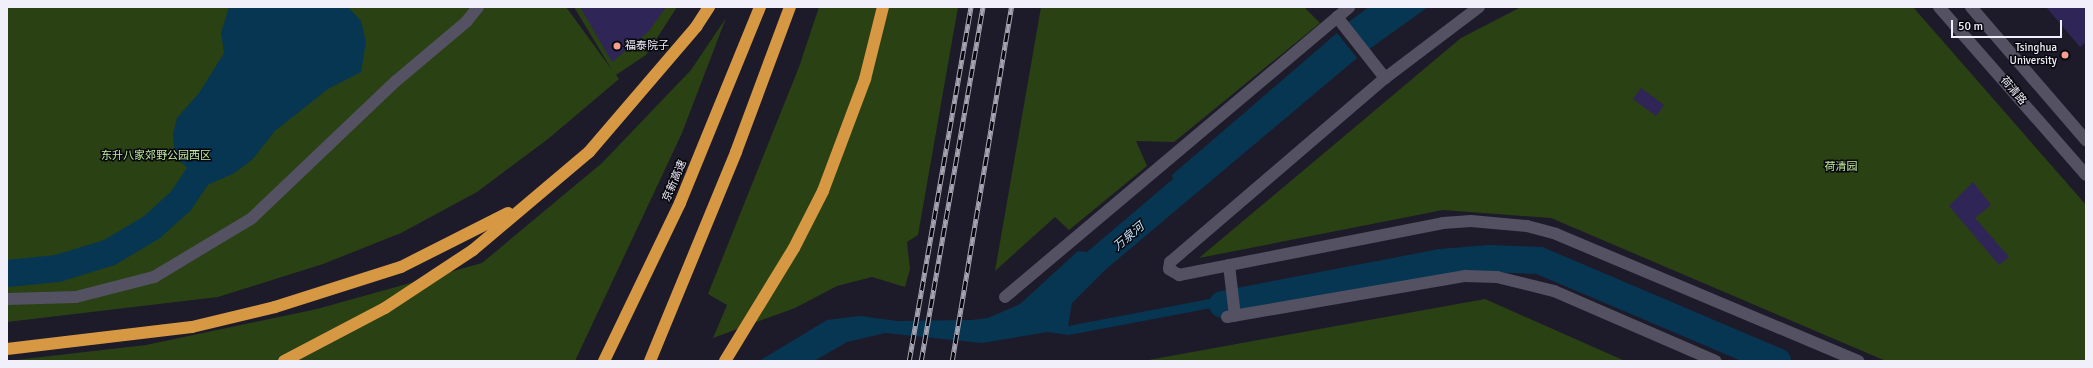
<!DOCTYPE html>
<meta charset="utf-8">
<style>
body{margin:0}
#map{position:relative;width:2093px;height:368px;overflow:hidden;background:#1d1b2a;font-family:Signika,"Noto Sans SC",sans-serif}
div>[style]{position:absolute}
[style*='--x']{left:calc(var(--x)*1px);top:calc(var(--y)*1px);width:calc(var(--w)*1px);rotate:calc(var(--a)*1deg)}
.green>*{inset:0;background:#2a4113}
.water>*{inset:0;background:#073652}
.river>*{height:27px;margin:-13.5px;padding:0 13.5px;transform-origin:13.5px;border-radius:13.5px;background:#073652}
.building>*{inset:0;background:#302557}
.street>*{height:12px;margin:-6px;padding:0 6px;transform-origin:6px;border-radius:6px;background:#535162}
.secondary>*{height:12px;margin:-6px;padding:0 6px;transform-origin:6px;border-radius:6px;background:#535162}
.highway>*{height:12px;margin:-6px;padding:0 6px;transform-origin:6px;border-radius:6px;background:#d79843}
.rail>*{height:4.5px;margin-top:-2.25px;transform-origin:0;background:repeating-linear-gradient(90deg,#07070d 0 9px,#a6a4b1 0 18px);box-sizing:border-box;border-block:1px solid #a6a4b1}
.dots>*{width:11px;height:11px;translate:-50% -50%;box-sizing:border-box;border:2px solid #07070d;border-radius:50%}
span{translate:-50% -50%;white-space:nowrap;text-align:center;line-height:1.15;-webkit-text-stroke:3px #07070d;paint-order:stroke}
.poi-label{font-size:11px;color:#f0effa}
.left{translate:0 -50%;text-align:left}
.right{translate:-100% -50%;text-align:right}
.street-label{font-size:11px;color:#f0effa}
.park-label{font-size:11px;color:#c1ed9c}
.water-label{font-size:12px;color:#c8e7ff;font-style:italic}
.frame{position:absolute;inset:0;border:8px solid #f0effa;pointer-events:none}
.scale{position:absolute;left:1951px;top:20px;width:111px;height:18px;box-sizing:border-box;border:2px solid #f0effa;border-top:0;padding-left:5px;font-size:12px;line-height:14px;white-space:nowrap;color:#f0effa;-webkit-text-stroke:3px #07070d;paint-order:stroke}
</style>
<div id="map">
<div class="green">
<i style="clip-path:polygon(7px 7px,566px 7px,612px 70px,574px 7px,677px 7px,646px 55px,616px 75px,619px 79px,548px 139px,477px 192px,401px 233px,323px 264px,218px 297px,7px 322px)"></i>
<i style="clip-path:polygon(819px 7px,958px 7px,918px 235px,907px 242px,910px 269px,905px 287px,872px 277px,837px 286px,795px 308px,713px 338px,727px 305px,708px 294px,799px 67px)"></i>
<i style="clip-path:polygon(1041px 7px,1304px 7px,1320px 23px,1174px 142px,1136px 141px,1147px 166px,1069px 230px,1055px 217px,995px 271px)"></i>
<i style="clip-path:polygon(1521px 7px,1913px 7px,2086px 205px,2086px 361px,1886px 361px,1551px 218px,1443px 210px,1199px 258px,1461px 38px)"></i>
<i style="clip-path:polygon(726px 18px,682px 133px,575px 361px,7px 361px,146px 345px,317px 309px,482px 263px,602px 163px,691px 70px)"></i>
<i style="clip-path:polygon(1485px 299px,1625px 361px,1143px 361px)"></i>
</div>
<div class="water">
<i style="clip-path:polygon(229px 7px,348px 7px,361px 21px,366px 42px,361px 72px,328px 89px,299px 112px,275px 131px,252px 160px,233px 174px,207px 185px,175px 157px,173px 134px,177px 118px,199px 93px,224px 53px,221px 33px)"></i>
<i style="clip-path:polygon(1369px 7px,1428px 7px,1368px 50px,1347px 23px)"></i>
<i style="clip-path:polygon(1337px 33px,1357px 58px,1105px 270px,1072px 303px,1068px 326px,1257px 290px,1259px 299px,1069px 335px,1047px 332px,982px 343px,885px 333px,847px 342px,814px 361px,759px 361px,827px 320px,860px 316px,897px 321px,972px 320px,988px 318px,1020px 304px,1078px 251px,1087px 252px,1173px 179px,1172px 175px)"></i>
</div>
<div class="river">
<i style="--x:7;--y:273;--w:50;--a:-5.7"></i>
<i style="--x:57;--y:268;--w:54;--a:-17.1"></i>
<i style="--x:109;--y:252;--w:49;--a:-30.8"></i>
<i style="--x:151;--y:227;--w:39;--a:-42"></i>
<i style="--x:180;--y:201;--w:30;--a:-56"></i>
<i style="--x:1222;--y:304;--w:223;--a:-10.9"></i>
<i style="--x:1441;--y:262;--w:48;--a:-4.8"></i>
<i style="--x:1489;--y:258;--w:50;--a:2.3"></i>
<i style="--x:1539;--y:260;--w:259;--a:23"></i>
</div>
<div class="building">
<i style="clip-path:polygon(580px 7px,666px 7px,649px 31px,612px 62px)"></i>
<i style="clip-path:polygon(2046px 7px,2086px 7px,2086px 42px,2080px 47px)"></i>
<i style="clip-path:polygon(1641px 88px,1664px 105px,1656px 116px,1633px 99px)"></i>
<i style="clip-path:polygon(1973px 182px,1991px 205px,1975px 218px,2009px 257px,1999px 265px,1949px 206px)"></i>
</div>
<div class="street">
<i style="--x:1479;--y:7;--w:118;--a:142.9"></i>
<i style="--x:1385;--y:78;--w:283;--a:139.4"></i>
<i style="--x:1170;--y:262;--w:7;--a:98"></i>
<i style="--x:1169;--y:269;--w:12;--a:31"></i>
<i style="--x:1179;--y:275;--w:269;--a:-11.1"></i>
<i style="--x:1443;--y:223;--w:28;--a:-4"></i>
<i style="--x:1471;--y:221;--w:56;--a:5.1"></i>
<i style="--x:1527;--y:226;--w:30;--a:15"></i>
<i style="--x:1556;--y:234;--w:328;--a:22.8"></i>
<i style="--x:1337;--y:17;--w:78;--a:51.8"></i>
<i style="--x:1229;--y:265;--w:51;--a:83.3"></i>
<i style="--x:1005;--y:297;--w:450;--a:-40.1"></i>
<i style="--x:7;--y:299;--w:69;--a:-1.7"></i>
<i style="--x:76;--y:297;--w:81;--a:-14.4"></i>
<i style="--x:154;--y:277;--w:114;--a:-31"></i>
<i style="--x:252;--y:218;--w:199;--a:-43.6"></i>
<i style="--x:396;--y:81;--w:92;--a:-40.1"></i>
<i style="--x:466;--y:22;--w:19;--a:-51"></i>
<i style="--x:1227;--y:317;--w:242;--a:-9.8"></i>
<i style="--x:1465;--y:276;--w:32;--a:2"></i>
<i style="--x:1497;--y:277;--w:59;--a:13.8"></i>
<i style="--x:1554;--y:291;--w:176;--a:23.4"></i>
</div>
<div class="secondary">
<i style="--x:1939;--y:7;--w:223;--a:48.8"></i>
<i style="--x:1971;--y:7;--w:176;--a:49.2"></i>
</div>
<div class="highway">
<i style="--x:7;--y:349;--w:186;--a:-6.8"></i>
<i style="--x:192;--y:327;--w:85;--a:-13.5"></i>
<i style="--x:275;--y:307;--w:132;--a:-17.6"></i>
<i style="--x:401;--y:267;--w:120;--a:-26.8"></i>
<i style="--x:284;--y:361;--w:114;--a:-27.7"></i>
<i style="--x:385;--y:308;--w:105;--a:-33.4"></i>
<i style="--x:473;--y:250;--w:152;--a:-40.2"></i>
<i style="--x:589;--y:152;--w:165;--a:-49.4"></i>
<i style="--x:696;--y:27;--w:24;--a:-57"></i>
<i style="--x:604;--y:361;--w:175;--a:-64.3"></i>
<i style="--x:680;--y:203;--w:212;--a:-67.8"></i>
<i style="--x:650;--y:361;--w:226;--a:-67.6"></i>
<i style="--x:736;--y:152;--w:155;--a:-69.6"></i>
<i style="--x:725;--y:361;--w:132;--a:-58.6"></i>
<i style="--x:794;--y:248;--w:64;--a:-63"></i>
<i style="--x:823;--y:191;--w:120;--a:-69.4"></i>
<i style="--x:865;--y:79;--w:74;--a:-76"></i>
</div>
<div class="rail">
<i style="--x:909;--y:361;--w:359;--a:-80.1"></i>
<i style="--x:921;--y:361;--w:359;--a:-80.1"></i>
<i style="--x:952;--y:361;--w:359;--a:-80.5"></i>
</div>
<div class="dots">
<i style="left:617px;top:46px;background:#f59d8f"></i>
<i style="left:2065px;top:55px;background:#f59d8f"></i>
</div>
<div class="poi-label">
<span class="left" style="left:625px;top:46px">福泰院子</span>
<span class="right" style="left:2057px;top:55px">Tsinghua<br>University</span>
</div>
<div class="street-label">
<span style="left:2013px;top:91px;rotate:49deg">荷清路</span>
<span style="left:675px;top:181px;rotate:-67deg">京新高速</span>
</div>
<div class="park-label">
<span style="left:156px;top:156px">东升八家郊野公园西区</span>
<span style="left:1841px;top:167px">荷清园</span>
</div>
<div class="water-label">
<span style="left:1129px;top:237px;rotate:-40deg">万泉河</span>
</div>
<div class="frame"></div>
<div class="scale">50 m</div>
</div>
